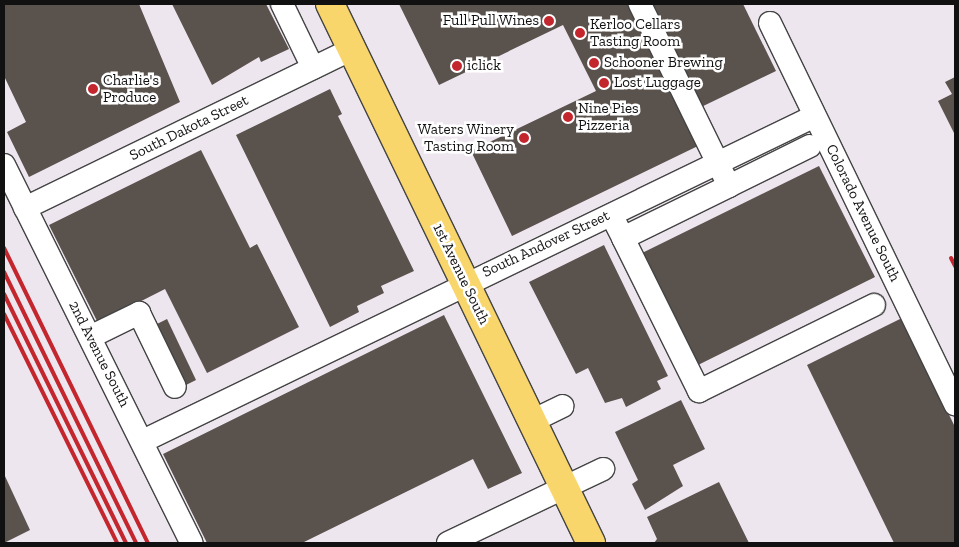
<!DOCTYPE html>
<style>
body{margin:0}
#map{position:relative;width:959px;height:547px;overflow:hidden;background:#fffdf5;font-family:"Zilla Slab",serif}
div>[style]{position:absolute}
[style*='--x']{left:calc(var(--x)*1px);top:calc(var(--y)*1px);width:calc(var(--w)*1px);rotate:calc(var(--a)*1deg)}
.industrial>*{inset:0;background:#eee6ef}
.building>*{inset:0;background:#5a524d}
.roads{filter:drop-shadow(1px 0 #444) drop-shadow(-1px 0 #444) drop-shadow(0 1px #444) drop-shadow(0 -1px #444)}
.minor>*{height:22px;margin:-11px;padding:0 11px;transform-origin:11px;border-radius:11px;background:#fff}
.major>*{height:28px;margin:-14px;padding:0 14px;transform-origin:14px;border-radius:14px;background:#f9d66b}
.rail>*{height:4px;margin:-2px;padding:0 2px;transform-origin:2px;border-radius:2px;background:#c4262e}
.dots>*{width:14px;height:14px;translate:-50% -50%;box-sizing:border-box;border:2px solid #fff;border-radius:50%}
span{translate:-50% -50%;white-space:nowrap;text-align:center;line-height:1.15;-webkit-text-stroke:5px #fff;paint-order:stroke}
.poi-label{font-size:15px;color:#111}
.right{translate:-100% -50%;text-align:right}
.left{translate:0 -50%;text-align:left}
.street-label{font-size:15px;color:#111}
.frame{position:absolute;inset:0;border:5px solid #111;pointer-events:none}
</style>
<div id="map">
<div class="industrial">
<i style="clip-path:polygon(4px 4px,955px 4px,955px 543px,4px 543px)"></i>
</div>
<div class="building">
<i style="clip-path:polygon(4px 4px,139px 4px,180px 102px,29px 177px,7px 132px,26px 122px,4px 76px)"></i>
<i style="clip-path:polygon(172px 4px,266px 4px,289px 49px,261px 62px,259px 57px,212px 85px)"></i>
<i style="clip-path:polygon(399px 4px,631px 4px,700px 145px,512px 236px,471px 151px,596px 91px,563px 25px,439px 85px)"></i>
<i style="clip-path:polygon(646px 4px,743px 4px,776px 71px,697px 109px)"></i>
<i style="clip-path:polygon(955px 77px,955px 135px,938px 101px,952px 94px,945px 82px)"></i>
<i style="clip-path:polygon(330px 89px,342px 114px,338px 116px,414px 271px,381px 286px,384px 293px,357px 306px,359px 312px,330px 327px,236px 135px)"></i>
<i style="clip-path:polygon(201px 150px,250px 248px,257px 244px,299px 327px,207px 373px,165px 289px,98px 323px,49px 225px)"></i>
<i style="clip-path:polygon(819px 166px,875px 277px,694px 367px,638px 255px)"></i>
<i style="clip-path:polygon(604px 245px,668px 376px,657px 381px,661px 389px,626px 407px,622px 398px,605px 403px,588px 368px,576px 374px,529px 282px)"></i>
<i style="clip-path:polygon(444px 315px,522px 473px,488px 489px,473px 459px,302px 543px,207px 543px,163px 454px)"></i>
<i style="clip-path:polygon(902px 318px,955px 427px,955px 543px,894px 543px,807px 365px)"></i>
<i style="clip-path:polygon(167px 319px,196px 380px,182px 387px,153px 326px)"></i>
<i style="clip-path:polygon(681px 400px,705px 449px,673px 465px,683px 486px,645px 510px,632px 484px,638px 480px,615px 432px)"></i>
<i style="clip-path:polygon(4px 474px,30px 530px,4px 543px)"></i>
<i style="clip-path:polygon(719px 482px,749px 543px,654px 543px,657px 539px,647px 517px)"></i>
</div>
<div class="roads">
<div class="minor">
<i style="--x:282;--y:4;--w:71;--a:64.2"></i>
<i style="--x:770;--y:23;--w:424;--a:64.1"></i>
<i style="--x:4;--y:165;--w:422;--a:63.6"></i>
<i style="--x:729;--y:186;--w:90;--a:-26.3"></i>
<i style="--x:25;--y:208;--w:364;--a:-25.9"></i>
<i style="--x:616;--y:224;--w:16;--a:63"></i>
<i style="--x:623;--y:238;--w:118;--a:-26.1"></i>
<i style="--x:729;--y:186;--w:203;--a:-116.1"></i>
<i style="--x:623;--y:238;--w:171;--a:63.6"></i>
<i style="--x:699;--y:391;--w:195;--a:-26.2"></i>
<i style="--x:90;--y:337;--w:55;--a:-26.1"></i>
<i style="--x:139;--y:313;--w:82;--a:64.1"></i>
<i style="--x:532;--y:421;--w:34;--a:-26"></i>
<i style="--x:143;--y:441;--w:746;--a:-25.81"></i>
<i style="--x:448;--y:543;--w:172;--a:-25.5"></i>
</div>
<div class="major">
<i style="--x:330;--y:4;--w:599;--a:64.16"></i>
</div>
</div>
<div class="rail">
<i style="--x:4;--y:248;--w:328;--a:64"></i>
<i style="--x:951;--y:258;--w:9;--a:63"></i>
<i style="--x:4;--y:272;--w:301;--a:64"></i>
<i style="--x:4;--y:294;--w:277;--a:63.9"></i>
<i style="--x:4;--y:314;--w:255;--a:63.7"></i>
</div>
<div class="dots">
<i style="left:549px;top:21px;background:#c4262e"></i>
<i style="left:580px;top:33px;background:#c4262e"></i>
<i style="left:594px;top:63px;background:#c4262e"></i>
<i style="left:457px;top:66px;background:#c4262e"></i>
<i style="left:604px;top:83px;background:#c4262e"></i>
<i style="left:93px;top:89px;background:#c4262e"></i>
<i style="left:568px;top:117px;background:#c4262e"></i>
<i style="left:524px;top:138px;background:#c4262e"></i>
</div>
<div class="poi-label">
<span class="right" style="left:539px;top:21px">Full Pull Wines</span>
<span class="left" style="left:590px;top:33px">Kerloo Cellars<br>Tasting Room</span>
<span class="left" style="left:604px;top:63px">Schooner Brewing</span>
<span class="left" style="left:467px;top:66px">iclick</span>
<span class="left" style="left:103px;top:89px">Charlie's<br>Produce</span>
<span class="left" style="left:614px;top:83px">Lost Luggage</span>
<span class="left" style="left:578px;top:117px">Nine Pies<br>Pizzeria</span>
<span class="right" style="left:514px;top:138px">Waters Winery<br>Tasting Room</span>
</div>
<div class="street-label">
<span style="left:189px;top:128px;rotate:-26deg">South Dakota Street</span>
<span style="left:863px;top:213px;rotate:64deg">Colorado Avenue South</span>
<span style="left:546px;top:244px;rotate:-25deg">South Andover Street</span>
<span style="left:461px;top:274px;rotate:64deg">1st Avenue South</span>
<span style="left:99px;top:354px;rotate:63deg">2nd Avenue South</span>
</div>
<div class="frame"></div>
</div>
